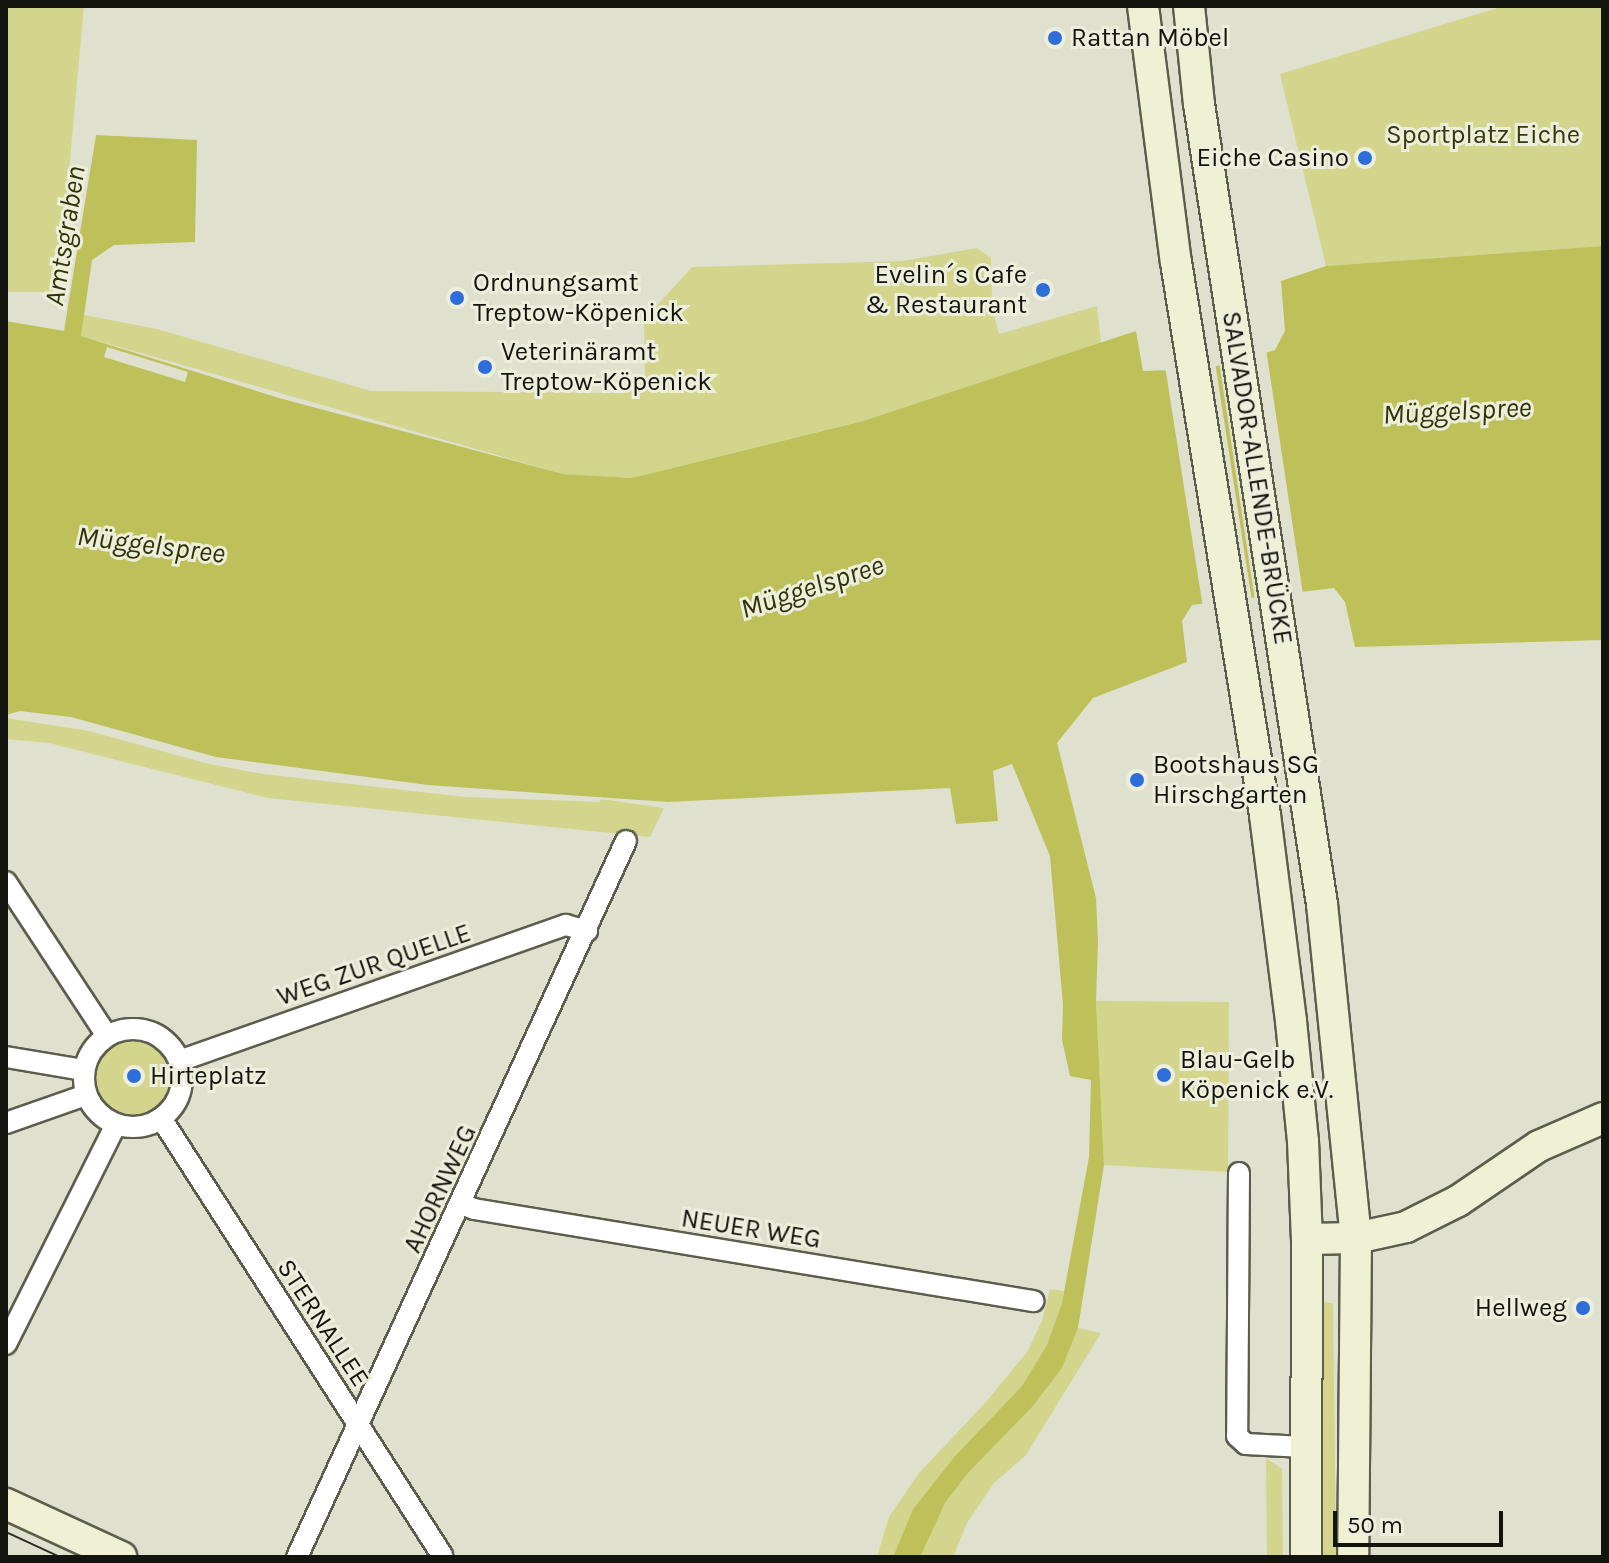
<!DOCTYPE html>
<meta charset="utf-8">
<style>
body{margin:0}
#map{position:relative;width:1609px;height:1563px;overflow:hidden;background:#dfe1ce;font-family:Karla,sans-serif}
div>[style]{position:absolute}
[style*='--x']{left:calc(var(--x)*1px);top:calc(var(--y)*1px);width:calc(var(--w)*1px);rotate:calc(var(--a)*1deg)}
.green>*{inset:0;background:#d2d58b}
.round{border-radius:50%}
.water>*{inset:0;background:#bec159}
.pier>*{inset:0;background:#dfe1ce}
.roads{filter:drop-shadow(2px 0 #5c5d4c) drop-shadow(-2px 0 #5c5d4c) drop-shadow(0 2px #5c5d4c) drop-shadow(0 -2px #5c5d4c)}
.minor>*{height:20px;margin:-10px;padding:0 10px;transform-origin:10px;border-radius:10px;background:#fff}
.minor>.ring{margin:-10px;padding:0;box-sizing:content-box;background:none;border:20px solid #fff;border-radius:50%}
.secondary>*{height:30px;margin:-15px;padding:0 15px;transform-origin:15px;border-radius:15px;background:#f0f1d4}
.tram>*{height:2px;margin:-1px;padding:0 1px;transform-origin:1px;border-radius:1px;background:#2b2c24}
.dots>*{width:22px;height:22px;translate:-50% -50%;box-sizing:border-box;border:4px solid #edeedb;border-radius:50%}
span{translate:-50% -50%;white-space:nowrap;text-align:center;line-height:1.15;-webkit-text-stroke:6px #edeedb;paint-order:stroke}
.poi-label{font-size:26px;color:#13140d}
.left{translate:0 -50%;text-align:left}
.right{translate:-100% -50%;text-align:right}
.park-label{font-size:26px;color:#38380c}
.street-label{font-size:26px;color:#13140d}
.water-label{font-size:28px;color:#333406;font-style:italic}
.frame{position:absolute;inset:0;border:8px solid #13140d;pointer-events:none}
.scale{position:absolute;left:1333px;top:1511px;width:170px;height:36px;box-sizing:border-box;border:4px solid #13140d;border-top:0;padding-left:10px;font-size:24px;line-height:28px;white-space:nowrap;color:#13140d;-webkit-text-stroke:6px #edeedb;paint-order:stroke}
</style>
<div id="map">
<div class="green">
<i style="clip-path:polygon(6px 6px,84px 6px,58px 292px,6px 292px)"></i>
<i style="clip-path:polygon(1504px 6px,1603px 6px,1603px 246px,1326px 266px,1280px 74px)"></i>
<i style="clip-path:polygon(977px 248px,991px 258px,992px 307px,999px 334px,1097px 306px,1101px 343px,863px 421px,632px 478px,563px 474px,81px 336px,84px 315px,157px 329px,371px 391px,623px 393px,635px 390px,645px 375px,644px 320px,692px 267px,903px 261px)"></i>
<i style="clip-path:polygon(6px 718px,89px 731px,209px 764px,263px 774px,465px 797px,599px 802px,601px 799px,664px 808px,650px 837px,268px 798px,49px 743px,6px 739px)"></i>
<i style="clip-path:polygon(1096px 1001px,1229px 1002px,1228px 1172px,1104px 1165px)"></i>
<i class="round" style="left:94px;top:1039px;width:78px;height:78px"></i>
<i style="clip-path:polygon(1050px 1289px,1064px 1291px,1062px 1303px,1047px 1345px,1022px 1386px,955px 1456px,913px 1509px,893px 1557px,877px 1557px,889px 1517px,919px 1473px,986px 1402px,1027px 1352px,1042px 1321px)"></i>
<i style="clip-path:polygon(1319px 1302px,1333px 1303px,1336px 1557px,1318px 1557px)"></i>
<i style="clip-path:polygon(1078px 1328px,1101px 1333px,1026px 1455px,994px 1483px,967px 1523px,953px 1557px,920px 1557px,926px 1538px,945px 1503px,968px 1473px,1033px 1406px,1062px 1368px)"></i>
<i style="clip-path:polygon(1266px 1458px,1282px 1469px,1283px 1557px,1267px 1557px)"></i>
</div>
<div class="water">
<i style="clip-path:polygon(96px 135px,197px 140px,195px 242px,114px 245px,92px 260px,81px 336px,279px 398px,563px 474px,632px 478px,863px 421px,1136px 331px,1143px 371px,1172px 370px,1176px 389px,1207px 368px,1226px 364px,1265px 373px,1262px 354px,1275px 350px,1285px 331px,1281px 281px,1326px 266px,1603px 246px,1603px 640px,1355px 647px,1345px 602px,1334px 588px,1192px 605px,1182px 621px,1187px 662px,1093px 698px,1057px 743px,1096px 898px,1098px 941px,1096px 1001px,1104px 1165px,1078px 1328px,1062px 1368px,1033px 1406px,968px 1473px,945px 1503px,920px 1557px,893px 1557px,913px 1509px,955px 1456px,1022px 1386px,1047px 1345px,1062px 1303px,1089px 1157px,1091px 1080px,1070px 1076px,1062px 1040px,1063px 1005px,1050px 856px,1012px 764px,993px 771px,998px 821px,956px 824px,950px 788px,668px 802px,428px 785px,216px 757px,71px 717px,20px 711px,6px 715px,6px 321px,64px 331px)"></i>
</div>
<div class="pier">
<i style="clip-path:polygon(107px 347px,188px 372px,185px 382px,104px 357px)"></i>
<i style="clip-path:polygon(1266px 349px,1303px 594px,1255px 601px,1219px 361px,1226px 360px,1231px 374px,1260px 369px,1258px 353px)"></i>
<i style="clip-path:polygon(1215px 362px,1252px 601px,1203px 608px,1165px 366px,1175px 368px,1179px 385px,1206px 381px,1206px 364px)"></i>
</div>
<div class="roads">
<div class="minor">
<i style="--x:6;--y:882;--w:184;--a:56.7"></i>
<i class="ring" style="left:84px;top:1029px;width:78px;height:78px"></i>
<i style="--x:6;--y:1057;--w:79;--a:9.5"></i>
<i style="--x:179;--y:1061;--w:410;--a:-19.4"></i>
<i style="--x:566;--y:925;--w:22;--a:16"></i>
<i style="--x:161;--y:1118;--w:520;--a:57.26"></i>
<i style="--x:6;--y:1123;--w:85;--a:-19.3"></i>
<i style="--x:1239;--y:1173;--w:263;--a:90.4"></i>
<i style="--x:1237;--y:1436;--w:12;--a:42"></i>
<i style="--x:1246;--y:1444;--w:58;--a:3"></i>
<i style="--x:462;--y:1204;--w:13;--a:23"></i>
<i style="--x:474;--y:1209;--w:567;--a:9.35"></i>
<i style="--x:6;--y:1344;--w:246;--a:-63.4"></i>
<i style="--x:297;--y:1557;--w:788;--a:-65.32"></i>
</div>
<div class="secondary">
<i style="--x:1143;--y:6;--w:258;--a:82.7"></i>
<i style="--x:1176;--y:262;--w:560;--a:80.86"></i>
<i style="--x:1265;--y:815;--w:208;--a:82.8"></i>
<i style="--x:1291;--y:1021;--w:121;--a:84.3"></i>
<i style="--x:1303;--y:1141;--w:98;--a:87.7"></i>
<i style="--x:1307;--y:1239;--w:318;--a:90.2"></i>
<i style="--x:1189;--y:6;--w:99;--a:84.2"></i>
<i style="--x:1199;--y:104;--w:809;--a:81.26"></i>
<i style="--x:1322;--y:904;--w:336;--a:84.2"></i>
<i style="--x:1356;--y:1238;--w:319;--a:90.5"></i>
<i style="--x:1307;--y:1239;--w:49;--a:-1.2"></i>
<i style="--x:1356;--y:1238;--w:51;--a:-12.4"></i>
<i style="--x:1406;--y:1227;--w:58;--a:-26.6"></i>
<i style="--x:1458;--y:1201;--w:98;--a:-34.2"></i>
<i style="--x:1539;--y:1146;--w:70;--a:-23.6"></i>
<i style="--x:6;--y:1504;--w:127;--a:24.7"></i>
</div>
</div>
<div class="tram">
<i style="--x:6;--y:1532;--w:60;--a:24.8"></i>
</div>
<div class="dots">
<i style="left:1055px;top:38px;background:#2d6edb"></i>
<i style="left:1365px;top:158px;background:#2d6edb"></i>
<i style="left:1043px;top:290px;background:#2d6edb"></i>
<i style="left:457px;top:298px;background:#2d6edb"></i>
<i style="left:485px;top:367px;background:#2d6edb"></i>
<i style="left:1137px;top:780px;background:#2d6edb"></i>
<i style="left:1164px;top:1075px;background:#2d6edb"></i>
<i style="left:134px;top:1076px;background:#2d6edb"></i>
<i style="left:1583px;top:1308px;background:#2d6edb"></i>
</div>
<div class="poi-label">
<span class="left" style="left:1071px;top:38px">Rattan Möbel</span>
<span class="right" style="left:1349px;top:158px">Eiche Casino</span>
<span class="right" style="left:1027px;top:290px">Evelin´s Cafe<br>&amp; Restaurant</span>
<span class="left" style="left:473px;top:298px">Ordnungsamt<br>Treptow-Köpenick</span>
<span class="left" style="left:501px;top:367px">Veterinäramt<br>Treptow-Köpenick</span>
<span class="left" style="left:1153px;top:780px">Bootshaus SG<br>Hirschgarten</span>
<span class="left" style="left:1180px;top:1075px">Blau-Gelb<br>Köpenick e.V.</span>
<span class="left" style="left:150px;top:1076px">Hirteplatz</span>
<span class="right" style="left:1567px;top:1308px">Hellweg</span>
</div>
<div class="park-label">
<span style="left:1483px;top:135px">Sportplatz Eiche</span>
</div>
<div class="street-label">
<span style="left:1257px;top:478px;rotate:81deg">SALVADOR-ALLENDE-BRÜCKE</span>
<span style="left:374px;top:965px;rotate:-19deg">WEG ZUR QUELLE</span>
<span style="left:440px;top:1189px;rotate:-65deg">AHORNWEG</span>
<span style="left:751px;top:1229px;rotate:9deg">NEUER WEG</span>
<span style="left:323px;top:1323px;rotate:57deg">STERNALLEE</span>
</div>
<div class="water-label">
<span style="left:65px;top:236px;rotate:-81deg">Amtsgraben</span>
<span style="left:1457px;top:411px;rotate:-3deg">Müggelspree</span>
<span style="left:151px;top:545px;rotate:7deg">Müggelspree</span>
<span style="left:812px;top:587px;rotate:-18deg">Müggelspree</span>
</div>
<div class="frame"></div>
<div class="scale">50 m</div>
</div>
